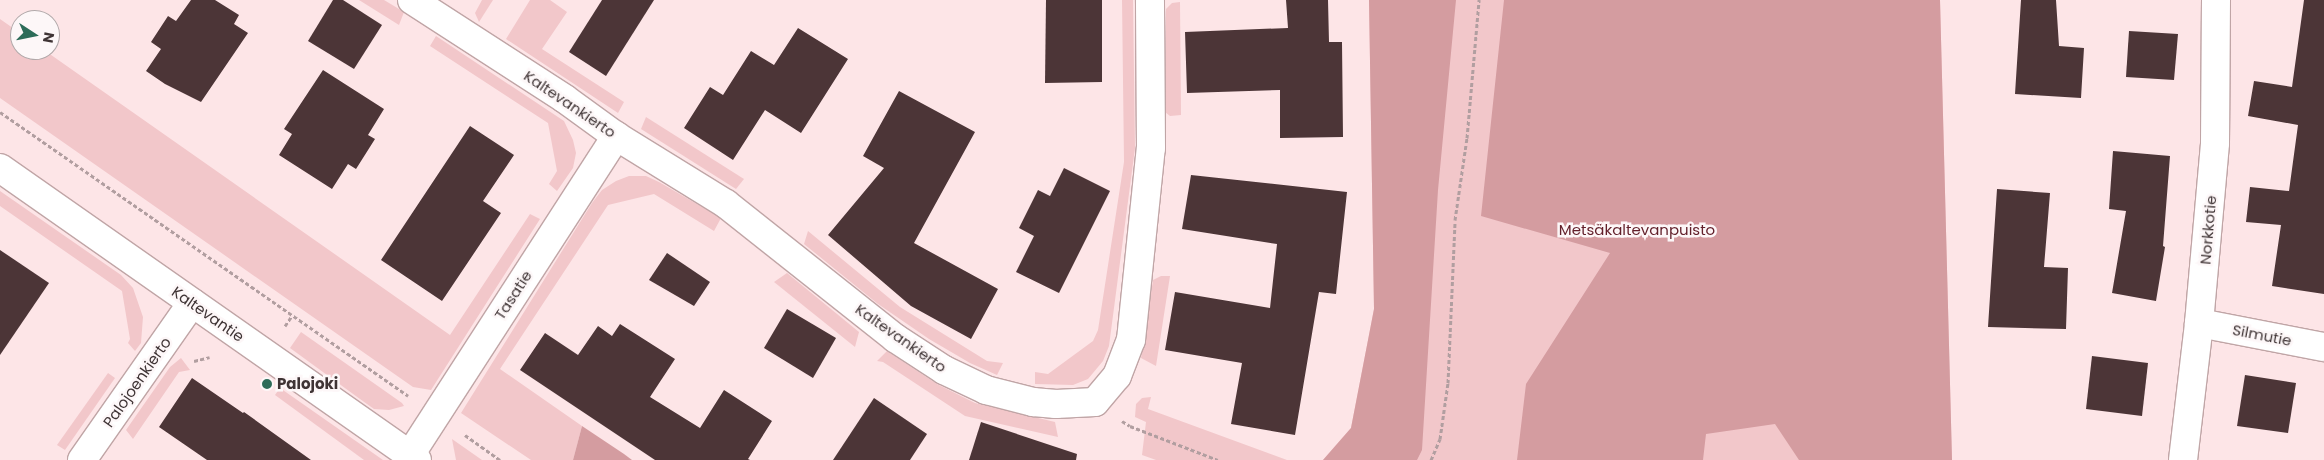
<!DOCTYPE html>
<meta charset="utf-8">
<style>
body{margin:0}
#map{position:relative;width:2324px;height:460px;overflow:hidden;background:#fde5e7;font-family:Poppins,sans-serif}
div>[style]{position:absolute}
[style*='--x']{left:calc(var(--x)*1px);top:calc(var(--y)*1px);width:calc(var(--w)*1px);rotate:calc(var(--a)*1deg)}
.green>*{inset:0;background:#f2c7ca}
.forest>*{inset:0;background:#d49ca0}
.building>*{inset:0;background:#4c3537}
.path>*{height:3px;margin-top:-1.5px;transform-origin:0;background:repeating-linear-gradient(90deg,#b19ea0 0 4px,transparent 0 6.5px)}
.roads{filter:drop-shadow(1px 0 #c0a5a6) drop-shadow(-1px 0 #c0a5a6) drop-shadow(0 1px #c0a5a6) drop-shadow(0 -1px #c0a5a6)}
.minor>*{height:28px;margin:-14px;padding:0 14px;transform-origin:14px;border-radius:14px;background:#fff}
.tertiary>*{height:28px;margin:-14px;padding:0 14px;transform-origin:14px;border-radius:14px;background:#fff}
.dots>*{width:14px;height:14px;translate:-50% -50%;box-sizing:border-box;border:2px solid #fdf7f8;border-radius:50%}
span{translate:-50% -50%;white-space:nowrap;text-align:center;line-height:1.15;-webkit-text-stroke:5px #fdf7f8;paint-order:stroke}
.street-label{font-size:15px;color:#3f3435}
.park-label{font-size:15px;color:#621f2a}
.poi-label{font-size:15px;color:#3f3435;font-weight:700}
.left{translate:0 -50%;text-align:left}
.north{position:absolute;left:10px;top:10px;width:50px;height:50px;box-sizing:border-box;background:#fdf7f8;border:1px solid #b1a9aa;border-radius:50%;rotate:101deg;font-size:14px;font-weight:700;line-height:20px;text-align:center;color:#3f3435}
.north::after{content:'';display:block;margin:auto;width:18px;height:22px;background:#2d6c59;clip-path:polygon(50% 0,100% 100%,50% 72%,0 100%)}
</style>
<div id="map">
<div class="green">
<i style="clip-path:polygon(359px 0,384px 0,404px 12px,399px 25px)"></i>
<i style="clip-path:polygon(482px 0,493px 0,479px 22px,475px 13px)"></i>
<i style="clip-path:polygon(530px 0,550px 0,567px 12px,542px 49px,624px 102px,618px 113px,506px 39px)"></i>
<i style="clip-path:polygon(1122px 0,1133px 0,1135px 148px,1109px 346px,1103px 361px,1088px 379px,1073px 385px,1035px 384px,1035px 372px,1048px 374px,1093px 341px,1098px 330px,1124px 162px)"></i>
<i style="clip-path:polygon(1369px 0,1940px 0,1952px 460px,1323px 460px,1351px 428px,1374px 309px)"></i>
<i style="clip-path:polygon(1180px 2px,1181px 115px,1170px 116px,1165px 112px,1166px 9px,1172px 3px)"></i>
<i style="clip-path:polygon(0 19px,20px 33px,20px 50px,44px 50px,450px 335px,530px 214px,540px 219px,431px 390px,413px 387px,0 98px)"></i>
<i style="clip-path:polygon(436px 36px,564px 121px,573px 140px,576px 153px,573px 168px,557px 191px,549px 184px,557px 171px,548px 123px,430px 46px)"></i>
<i style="clip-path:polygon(646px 117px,744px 179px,736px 189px,641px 129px)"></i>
<i style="clip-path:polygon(629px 176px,646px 176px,659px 182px,721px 218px,714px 231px,654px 194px,608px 205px,500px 369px,582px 426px,573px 460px,531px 460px,461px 413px,592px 203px,602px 190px,616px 181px)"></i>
<i style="clip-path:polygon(0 191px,121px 275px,133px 288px,143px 317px,141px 343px,135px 351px,128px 343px,130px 339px,122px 291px,0 206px)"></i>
<i style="clip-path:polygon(808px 231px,900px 307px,987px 361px,1003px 363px,997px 375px,970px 363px,929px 339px,878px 304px,804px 244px)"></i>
<i style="clip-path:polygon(787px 273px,859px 332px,855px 347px,774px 282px)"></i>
<i style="clip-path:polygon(1161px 276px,1170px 276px,1156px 366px,1141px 358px,1153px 280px)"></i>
<i style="clip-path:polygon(301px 332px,402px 403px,404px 406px,389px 410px,374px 409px,360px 399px,290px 348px)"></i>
<i style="clip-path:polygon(887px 351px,937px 384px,975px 403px,1055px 422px,1058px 437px,965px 416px,883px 362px,877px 361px)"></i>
<i style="clip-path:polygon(181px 358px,190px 370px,179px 372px,133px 439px,126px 430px,170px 367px)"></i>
<i style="clip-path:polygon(108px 373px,115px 378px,65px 450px,57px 445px)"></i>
<i style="clip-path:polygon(280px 388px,383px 460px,364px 460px,275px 395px)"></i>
<i style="clip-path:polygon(1151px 397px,1148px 409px,1287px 460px,1156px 460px,1142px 455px,1146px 422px,1135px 417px,1136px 404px,1142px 398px)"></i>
<i style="clip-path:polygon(452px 439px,482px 460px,456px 460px)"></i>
</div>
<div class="forest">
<i style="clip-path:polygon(1369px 0,1456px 0,1438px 190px,1422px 450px,1417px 460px,1323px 460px,1351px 428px,1374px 309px)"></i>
<i style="clip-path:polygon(1504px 0,1940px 0,1952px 460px,1799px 460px,1775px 424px,1706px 434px,1703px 460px,1517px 460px,1526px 384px,1610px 253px,1481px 216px)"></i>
<i style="clip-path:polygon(582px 426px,624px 454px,632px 460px,573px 460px)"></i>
</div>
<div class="building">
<i style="clip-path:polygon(191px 0,215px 0,239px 15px,234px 24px,248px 33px,201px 102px,165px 84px,146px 71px,161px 49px,151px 42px,168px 16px,176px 21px)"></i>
<i style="clip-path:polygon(333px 0,343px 0,382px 25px,354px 69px,308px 41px)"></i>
<i style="clip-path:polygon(602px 0,654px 0,606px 76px,569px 52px)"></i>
<i style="clip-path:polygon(1046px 0,1102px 0,1102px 82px,1045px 83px)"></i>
<i style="clip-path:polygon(1286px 0,1328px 0,1329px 42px,1342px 42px,1343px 137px,1280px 138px,1280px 90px,1187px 93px,1185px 32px,1288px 28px)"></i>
<i style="clip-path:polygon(2021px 0,2056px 0,2059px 46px,2084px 48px,2081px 98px,2015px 94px)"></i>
<i style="clip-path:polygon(2304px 0,2324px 0,2324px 294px,2272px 286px,2281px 225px,2246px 222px,2250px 187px,2289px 191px,2298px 125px,2248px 116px,2254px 81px,2292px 87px)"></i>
<i style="clip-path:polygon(798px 28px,848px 59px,801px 133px,765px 110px,733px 160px,684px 128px,710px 87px,723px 95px,751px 51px,774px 65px)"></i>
<i style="clip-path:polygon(2129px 31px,2178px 34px,2174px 80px,2126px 77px)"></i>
<i style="clip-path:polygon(323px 70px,384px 109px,368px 135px,375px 139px,356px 169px,348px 164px,332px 189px,279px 155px,292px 134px,284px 129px)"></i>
<i style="clip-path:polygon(899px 91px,975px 132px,914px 243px,998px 289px,971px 339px,911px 306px,828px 235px,884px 168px,863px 156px)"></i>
<i style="clip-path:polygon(470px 126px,514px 155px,483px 201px,501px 213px,442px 301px,381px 260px)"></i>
<i style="clip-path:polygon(2113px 151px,2170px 156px,2163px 246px,2165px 247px,2156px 301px,2112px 293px,2126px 211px,2109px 209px)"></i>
<i style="clip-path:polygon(1064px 168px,1110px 191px,1059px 293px,1016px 272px,1034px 236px,1019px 228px,1038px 190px,1050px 196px)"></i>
<i style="clip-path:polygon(1191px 175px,1347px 192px,1336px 294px,1319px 292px,1295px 435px,1231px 424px,1242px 363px,1165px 350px,1175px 292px,1270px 308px,1277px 244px,1182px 229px)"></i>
<i style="clip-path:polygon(1997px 189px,2050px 193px,2044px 267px,2068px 268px,2066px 329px,1988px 327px)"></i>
<i style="clip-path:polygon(0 250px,49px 283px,0 355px)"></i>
<i style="clip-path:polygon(667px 253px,710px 282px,694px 306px,649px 280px)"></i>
<i style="clip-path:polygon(787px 309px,836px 338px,813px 378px,764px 348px)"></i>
<i style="clip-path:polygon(620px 324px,675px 359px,650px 397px,700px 428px,724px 390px,772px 421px,748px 459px,750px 460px,655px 460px,520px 370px,545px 333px,578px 355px,598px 326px,612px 336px)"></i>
<i style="clip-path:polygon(2092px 356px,2148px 363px,2142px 416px,2086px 409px)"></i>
<i style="clip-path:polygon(2245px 375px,2296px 383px,2288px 433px,2237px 426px)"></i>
<i style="clip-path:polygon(192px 378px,243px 413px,244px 412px,311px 460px,207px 460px,159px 427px)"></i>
<i style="clip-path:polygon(874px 398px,927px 434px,910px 460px,833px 460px)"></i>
<i style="clip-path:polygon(981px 422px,1077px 454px,1076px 460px,969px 460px)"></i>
</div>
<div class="path">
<i style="--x:0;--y:112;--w:497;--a:34.8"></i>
<i style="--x:285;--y:326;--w:11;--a:-56"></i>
<i style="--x:194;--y:361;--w:16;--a:-14"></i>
<i style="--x:1122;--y:421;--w:9;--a:32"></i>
<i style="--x:1130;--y:426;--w:94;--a:21.1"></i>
<i style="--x:465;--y:435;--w:43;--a:35.5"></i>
<i style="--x:1431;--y:460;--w:23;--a:-67"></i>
<i style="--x:1440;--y:439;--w:57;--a:-81.9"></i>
<i style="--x:1448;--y:383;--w:163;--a:-87.5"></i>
<i style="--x:1455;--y:220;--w:83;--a:-81.7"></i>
<i style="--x:1467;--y:138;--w:139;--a:-85"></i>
</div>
<div class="roads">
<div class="minor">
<i style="--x:412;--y:0;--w:182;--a:32.9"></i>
<i style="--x:565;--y:99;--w:63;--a:36"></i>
<i style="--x:616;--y:136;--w:129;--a:31.7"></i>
<i style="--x:726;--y:204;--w:216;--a:38.4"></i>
<i style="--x:895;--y:338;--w:59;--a:33.1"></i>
<i style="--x:944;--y:370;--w:47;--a:25.5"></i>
<i style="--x:986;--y:390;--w:49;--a:14.3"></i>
<i style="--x:1033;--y:402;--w:23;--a:5"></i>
<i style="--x:1056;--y:404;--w:39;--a:-3"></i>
<i style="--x:1095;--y:402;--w:34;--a:-50"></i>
<i style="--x:1117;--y:376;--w:39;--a:-69"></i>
<i style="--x:1131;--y:340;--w:193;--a:-84.1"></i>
<i style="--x:1151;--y:148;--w:148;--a:-90.4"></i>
<i style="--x:2199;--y:323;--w:127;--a:10.9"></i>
<i style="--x:410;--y:455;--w:380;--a:-57.1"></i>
<i style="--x:82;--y:460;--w:192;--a:-55"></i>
<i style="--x:2183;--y:460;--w:138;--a:-83.3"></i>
<i style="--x:2199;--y:323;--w:181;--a:-84.9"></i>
<i style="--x:2215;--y:143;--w:143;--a:-89.6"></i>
</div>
<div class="tertiary">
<i style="--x:0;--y:168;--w:509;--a:35"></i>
</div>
</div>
<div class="dots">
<i style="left:267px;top:384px;background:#2d6c59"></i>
</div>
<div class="street-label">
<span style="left:570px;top:104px;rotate:34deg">Kaltevankierto</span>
<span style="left:2208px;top:230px;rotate:-85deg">Norkkotie</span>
<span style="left:513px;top:295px;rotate:-57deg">Tasatie</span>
<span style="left:208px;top:314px;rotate:35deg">Kaltevantie</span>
<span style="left:2262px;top:335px;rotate:11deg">Silmutie</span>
<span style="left:901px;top:338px;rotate:35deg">Kaltevankierto</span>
<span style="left:137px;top:382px;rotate:-55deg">Palojoenkierto</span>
</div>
<div class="park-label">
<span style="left:1637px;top:230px">Metsäkaltevanpuisto</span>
</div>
<div class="poi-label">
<span class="left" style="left:277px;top:384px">Palojoki</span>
</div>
<div class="north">N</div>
</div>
